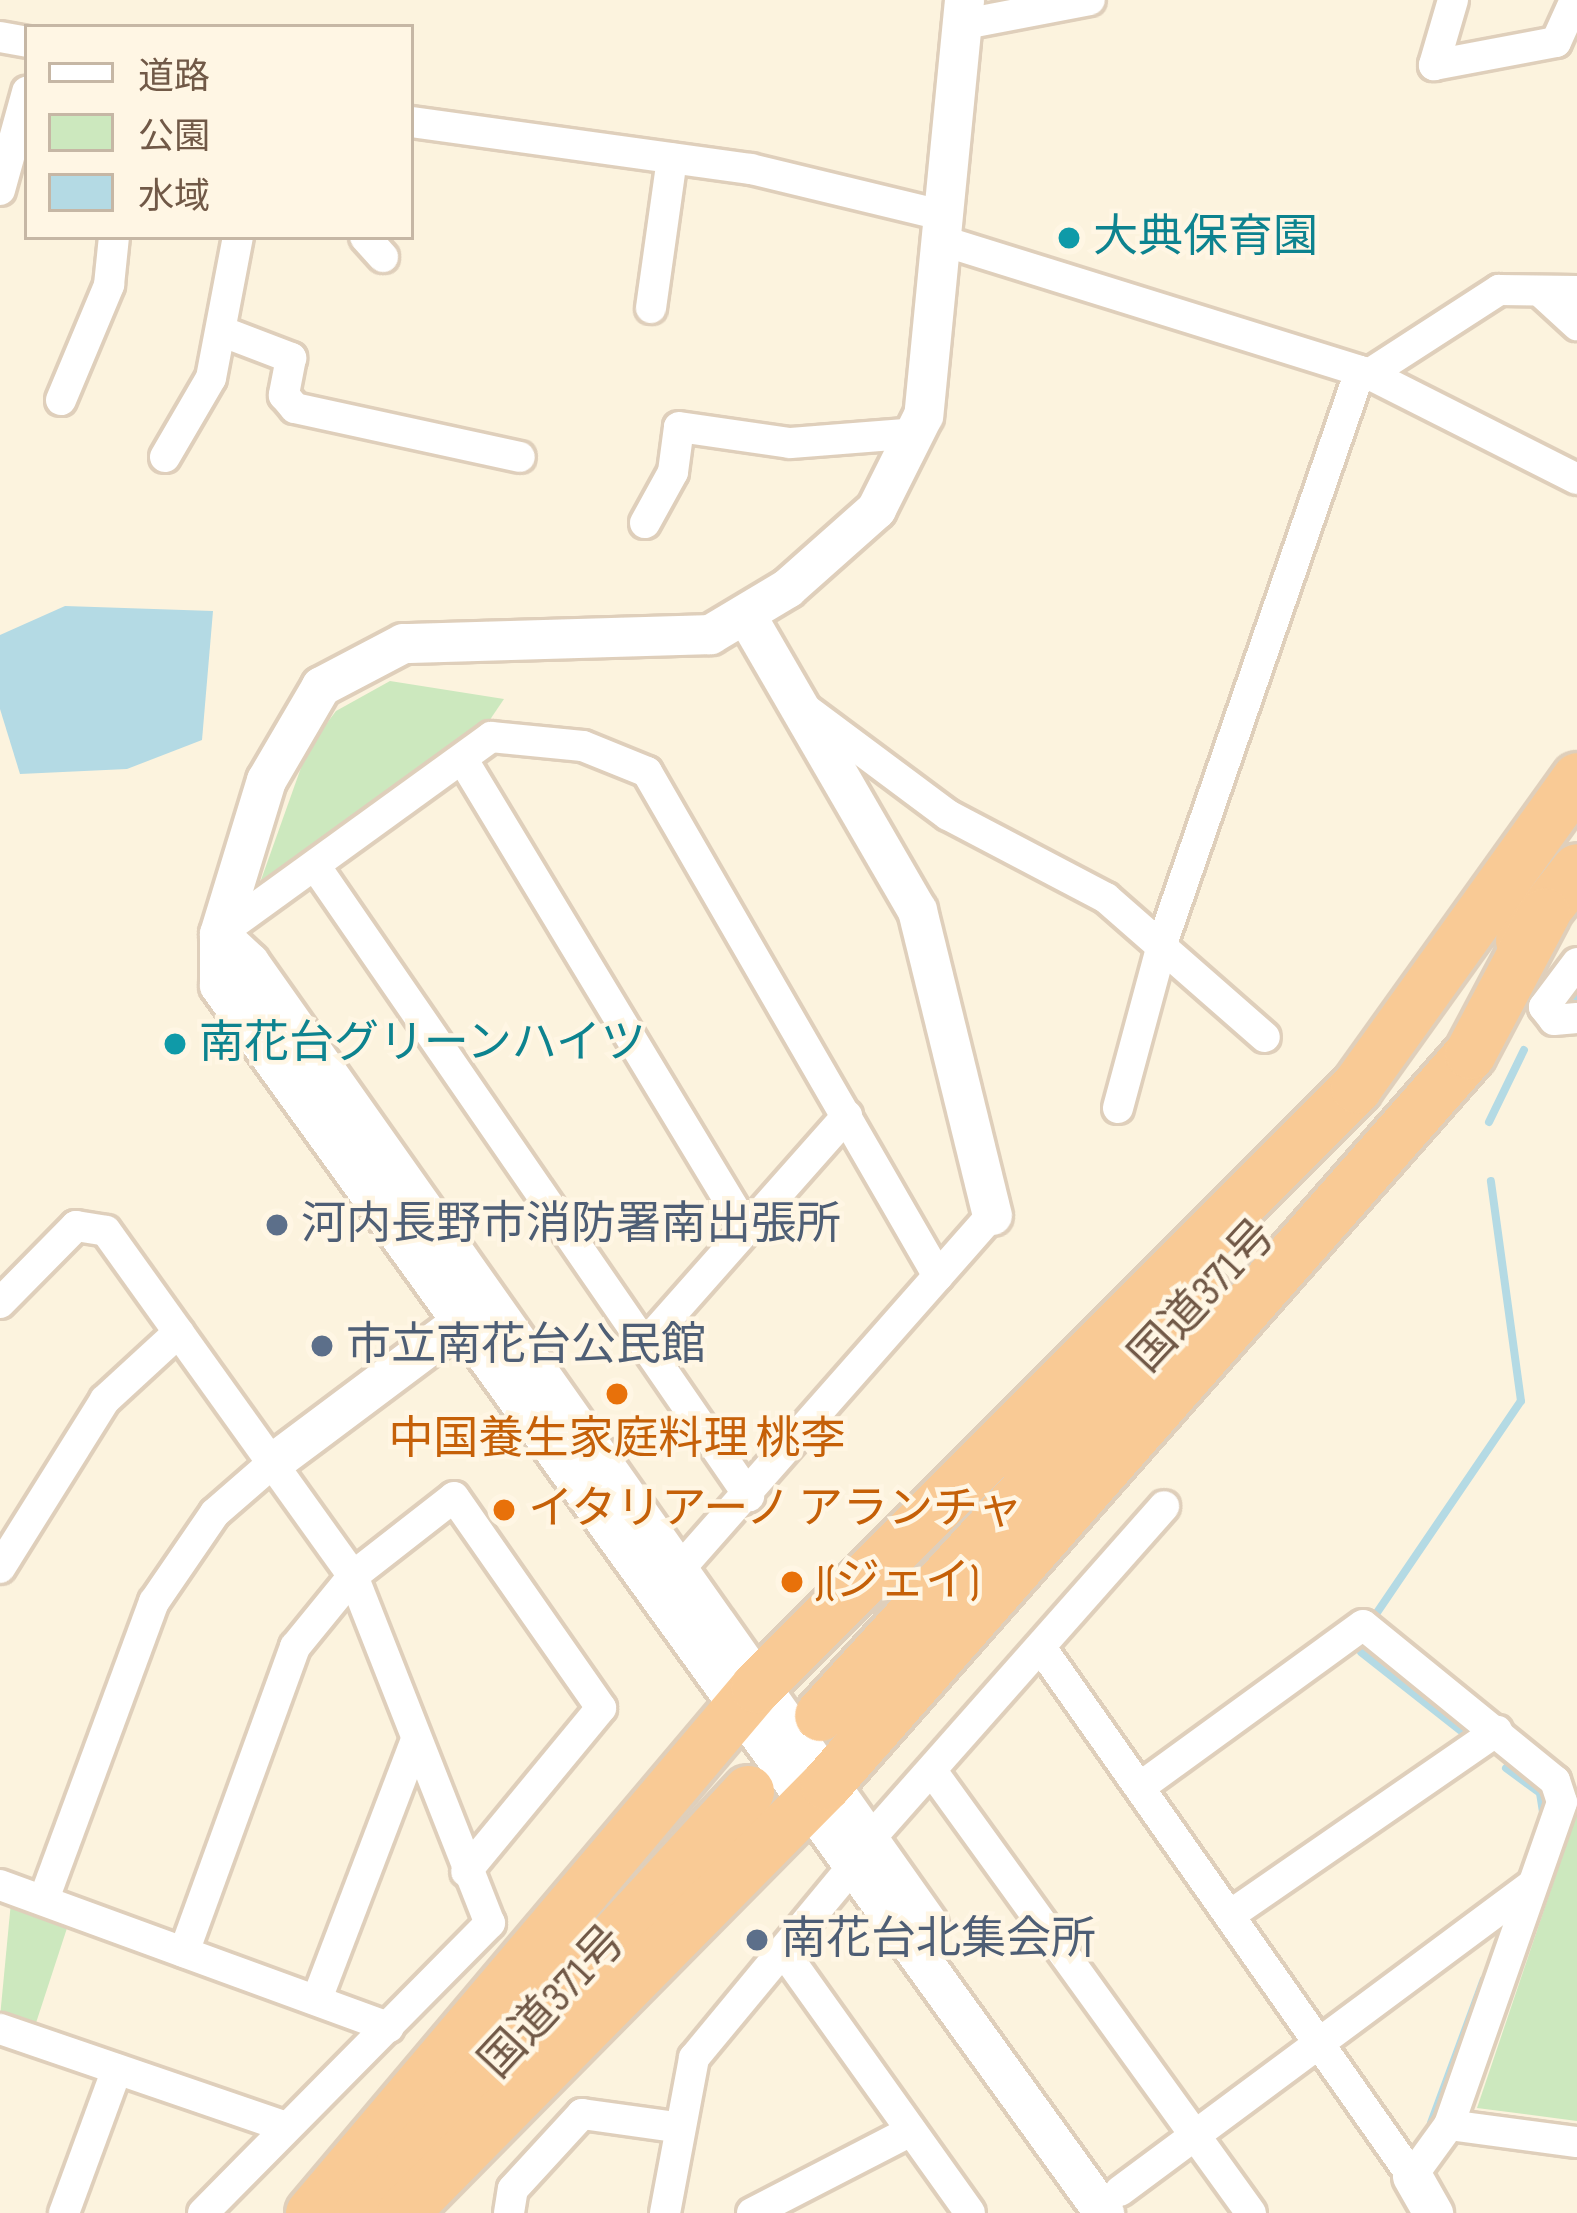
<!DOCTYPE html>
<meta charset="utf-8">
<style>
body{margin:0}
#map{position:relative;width:1577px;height:2213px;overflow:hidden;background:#fcf3de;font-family:"Sofia Sans Condensed","Noto Sans JP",sans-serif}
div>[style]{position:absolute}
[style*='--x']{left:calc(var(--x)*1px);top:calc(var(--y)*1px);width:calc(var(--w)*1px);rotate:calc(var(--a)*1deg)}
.green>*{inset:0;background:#cce8be}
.water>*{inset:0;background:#b4dae4}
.stream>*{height:8px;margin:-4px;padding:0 4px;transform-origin:4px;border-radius:4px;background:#b4dae4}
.roads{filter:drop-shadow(3px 0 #dfcfbb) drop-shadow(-3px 0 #dfcfbb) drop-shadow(0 3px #dfcfbb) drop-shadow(0 -3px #dfcfbb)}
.minor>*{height:30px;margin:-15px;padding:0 15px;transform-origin:15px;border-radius:15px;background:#fff}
.tertiary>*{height:39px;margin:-19.5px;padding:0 19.5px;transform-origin:19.5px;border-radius:19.5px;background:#fff}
.trunk>*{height:51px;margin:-25.5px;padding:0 25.5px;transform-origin:25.5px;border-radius:25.5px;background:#f9ca95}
.dots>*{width:33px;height:33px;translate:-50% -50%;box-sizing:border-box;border:6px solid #fff6e4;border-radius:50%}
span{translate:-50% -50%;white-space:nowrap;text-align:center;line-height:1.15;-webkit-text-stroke:9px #fff6e4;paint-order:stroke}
.culture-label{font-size:45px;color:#0d838f}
.left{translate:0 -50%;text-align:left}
.service-label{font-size:45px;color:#4e5e75}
.street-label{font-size:45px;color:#715947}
.food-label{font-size:45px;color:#c56008}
.legend{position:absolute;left:24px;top:24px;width:390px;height:216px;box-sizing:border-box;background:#fff6e4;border:3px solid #c6b7a5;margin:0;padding:15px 21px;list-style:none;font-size:36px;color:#715947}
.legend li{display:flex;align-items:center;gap:24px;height:60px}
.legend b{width:60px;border:3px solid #c6b7a5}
</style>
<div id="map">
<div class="green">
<i style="clip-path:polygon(390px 681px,504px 699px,485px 727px,256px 894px,308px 748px,336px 711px)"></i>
<i style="clip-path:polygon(1577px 1812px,1577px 2121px,1477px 2108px)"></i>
<i style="clip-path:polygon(11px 1902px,69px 1922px,34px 2029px,0 2017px)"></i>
</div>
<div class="water">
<i style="clip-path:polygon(65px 606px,213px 611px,202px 740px,127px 769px,20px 774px,0 709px,0 635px)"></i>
</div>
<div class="stream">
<i style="--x:1576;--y:997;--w:1;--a:-45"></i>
<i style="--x:1489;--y:1122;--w:80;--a:-64.1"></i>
<i style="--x:1374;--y:1617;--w:261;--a:-55.8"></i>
<i style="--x:1521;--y:1401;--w:222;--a:-97.8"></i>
<i style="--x:1361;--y:1652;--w:127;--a:38.3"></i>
<i style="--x:1506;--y:1768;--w:42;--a:36.3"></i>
<i style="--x:1540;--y:1793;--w:18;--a:81"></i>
<i style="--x:1431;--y:2123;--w:153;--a:-69.8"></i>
</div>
<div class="roads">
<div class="minor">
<i style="--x:1453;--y:0;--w:68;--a:106.3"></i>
<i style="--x:1434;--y:65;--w:124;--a:-10.7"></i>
<i style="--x:1556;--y:42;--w:46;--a:-65.7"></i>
<i style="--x:965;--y:24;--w:127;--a:-10.9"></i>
<i style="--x:0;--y:37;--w:27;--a:10"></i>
<i style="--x:411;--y:122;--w:343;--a:7.9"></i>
<i style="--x:751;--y:169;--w:201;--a:13.6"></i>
<i style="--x:0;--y:190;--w:102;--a:-74.6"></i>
<i style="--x:365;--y:237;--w:27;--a:48"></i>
<i style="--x:943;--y:241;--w:446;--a:17.3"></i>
<i style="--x:1369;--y:374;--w:233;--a:26.8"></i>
<i style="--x:1544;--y:295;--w:45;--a:42.3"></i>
<i style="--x:651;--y:308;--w:151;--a:-82"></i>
<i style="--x:226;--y:333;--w:70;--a:21"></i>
<i style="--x:291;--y:358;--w:38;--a:101"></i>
<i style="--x:284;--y:395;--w:17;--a:50"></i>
<i style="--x:295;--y:408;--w:230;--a:12.3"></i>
<i style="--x:1369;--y:374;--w:155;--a:-32.9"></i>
<i style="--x:1499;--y:290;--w:78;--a:0.7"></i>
<i style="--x:61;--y:400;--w:125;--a:-67.3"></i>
<i style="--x:109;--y:285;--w:48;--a:-84.1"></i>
<i style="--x:165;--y:457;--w:91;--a:-59.8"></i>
<i style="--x:211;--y:378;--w:144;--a:-79.2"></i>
<i style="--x:645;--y:523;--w:58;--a:-61.2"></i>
<i style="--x:673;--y:472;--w:45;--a:-82.4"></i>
<i style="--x:679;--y:427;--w:112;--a:8.2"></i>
<i style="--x:790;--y:443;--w:126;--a:-4.5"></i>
<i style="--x:807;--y:710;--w:176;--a:36.7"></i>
<i style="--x:948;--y:815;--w:178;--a:27.7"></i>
<i style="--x:1106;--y:898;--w:211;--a:41.2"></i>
<i style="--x:463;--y:760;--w:546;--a:58.87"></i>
<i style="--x:316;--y:867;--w:764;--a:55.46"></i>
<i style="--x:219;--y:934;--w:336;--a:-35.9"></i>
<i style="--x:491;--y:737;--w:92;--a:5.6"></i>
<i style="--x:583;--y:746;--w:69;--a:22.1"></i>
<i style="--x:647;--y:772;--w:582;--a:60"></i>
<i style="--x:1577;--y:963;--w:55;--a:126.9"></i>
<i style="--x:1544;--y:1007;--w:16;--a:52"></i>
<i style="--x:1554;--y:1020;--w:23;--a:-5"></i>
<i style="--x:1118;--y:1108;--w:173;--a:-74.9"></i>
<i style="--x:1163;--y:941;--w:603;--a:-70.93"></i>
<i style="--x:0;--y:1303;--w:108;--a:-45.4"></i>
<i style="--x:76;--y:1226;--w:30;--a:9"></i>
<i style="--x:106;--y:1231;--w:424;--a:54.4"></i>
<i style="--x:353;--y:1576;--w:373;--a:68.5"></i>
<i style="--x:490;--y:1923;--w:408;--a:134.7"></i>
<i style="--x:645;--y:1344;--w:305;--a:-48.5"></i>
<i style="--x:0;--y:1568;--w:198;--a:-58"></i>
<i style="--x:105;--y:1400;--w:100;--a:-42.6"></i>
<i style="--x:677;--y:1572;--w:476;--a:-48.6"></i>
<i style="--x:1042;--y:1649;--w:644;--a:54.93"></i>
<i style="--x:1412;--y:2176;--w:63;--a:-54"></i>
<i style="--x:1449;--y:2125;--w:342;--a:-70.7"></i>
<i style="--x:1562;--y:1802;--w:22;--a:-108"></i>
<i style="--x:1555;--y:1781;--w:247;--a:-140.9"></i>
<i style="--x:1363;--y:1625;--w:274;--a:144"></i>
<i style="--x:932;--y:1771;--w:545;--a:54.18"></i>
<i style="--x:868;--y:1841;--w:447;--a:-48.5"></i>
<i style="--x:0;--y:1885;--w:414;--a:20.1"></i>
<i style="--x:44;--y:1899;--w:317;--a:-69.7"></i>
<i style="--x:154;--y:1602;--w:108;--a:-55.6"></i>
<i style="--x:215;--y:1513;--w:81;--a:-41"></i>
<i style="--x:1233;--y:1913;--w:321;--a:-34.6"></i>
<i style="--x:184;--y:1952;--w:325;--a:-70"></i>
<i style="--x:295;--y:1647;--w:92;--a:-50.8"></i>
<i style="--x:353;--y:1576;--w:128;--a:-38"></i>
<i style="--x:454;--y:1497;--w:257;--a:55.1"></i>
<i style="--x:601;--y:1708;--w:212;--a:129.5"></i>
<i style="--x:784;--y:1952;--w:320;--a:54.5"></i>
<i style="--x:317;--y:1999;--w:277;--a:-69.1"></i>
<i style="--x:0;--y:2029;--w:299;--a:18.9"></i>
<i style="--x:1449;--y:2125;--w:129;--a:7.6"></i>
<i style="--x:1120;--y:2191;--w:513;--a:-36.6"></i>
<i style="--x:64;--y:2213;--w:153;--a:-69.8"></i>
<i style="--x:509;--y:2213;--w:24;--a:-81"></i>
<i style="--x:513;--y:2189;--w:102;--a:-47.4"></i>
<i style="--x:582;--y:2114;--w:95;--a:7.9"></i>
<i style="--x:665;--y:2213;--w:158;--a:-79.4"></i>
<i style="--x:694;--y:2058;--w:248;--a:-50.4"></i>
<i style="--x:752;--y:2213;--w:179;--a:-27.3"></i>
</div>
<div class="tertiary">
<i style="--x:964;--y:0;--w:417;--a:95.6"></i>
<i style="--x:923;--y:415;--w:105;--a:116.6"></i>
<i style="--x:876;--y:509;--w:119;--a:138.4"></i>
<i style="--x:787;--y:588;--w:90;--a:149.1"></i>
<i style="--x:710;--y:634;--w:307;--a:178.3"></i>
<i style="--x:403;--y:643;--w:93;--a:152.3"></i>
<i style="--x:321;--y:686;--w:109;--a:120.3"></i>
<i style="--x:266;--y:780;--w:161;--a:107"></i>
<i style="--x:219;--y:934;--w:51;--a:90"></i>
<i style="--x:219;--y:985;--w:1514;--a:54.22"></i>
<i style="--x:747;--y:617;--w:339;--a:59.9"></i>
<i style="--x:917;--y:910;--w:314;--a:76.2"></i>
<i style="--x:219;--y:934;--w:41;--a:43"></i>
<i style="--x:249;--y:962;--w:1177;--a:54.78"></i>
<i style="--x:276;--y:1460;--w:259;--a:-36.8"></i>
<i style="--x:1412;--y:2176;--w:43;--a:60.4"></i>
</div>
<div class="trunk">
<i style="--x:1521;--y:940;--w:90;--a:-51.7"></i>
<i style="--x:820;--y:1715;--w:570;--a:-47.56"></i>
<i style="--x:311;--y:2213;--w:689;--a:-49.77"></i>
<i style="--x:756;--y:1687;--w:849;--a:-45"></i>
<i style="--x:1356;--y:1087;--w:380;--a:-54.4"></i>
<i style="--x:359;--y:2213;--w:574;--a:-47.33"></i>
<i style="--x:402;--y:2213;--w:603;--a:-45.34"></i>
<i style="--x:826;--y:1784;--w:974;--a:-48.62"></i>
<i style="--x:1470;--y:1053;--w:158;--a:-62.1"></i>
</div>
</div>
<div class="dots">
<i style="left:1069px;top:238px;background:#0f9aa8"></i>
<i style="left:175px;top:1044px;background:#0f9aa8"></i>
<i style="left:277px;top:1225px;background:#5c6f8a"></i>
<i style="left:322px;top:1346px;background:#5c6f8a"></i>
<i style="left:617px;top:1394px;background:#e8710a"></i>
<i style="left:504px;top:1510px;background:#e8710a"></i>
<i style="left:792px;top:1582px;background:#e8710a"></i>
<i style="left:757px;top:1940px;background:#5c6f8a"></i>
</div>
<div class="culture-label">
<span class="left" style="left:1093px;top:238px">大典保育園</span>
<span class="left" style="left:199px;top:1044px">南花台グリーンハイツ</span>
</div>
<div class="service-label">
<span class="left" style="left:301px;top:1225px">河内長野市消防署南出張所</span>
<span class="left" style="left:346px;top:1346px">市立南花台公民館</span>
<span class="left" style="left:781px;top:1940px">南花台北集会所</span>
</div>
<div class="street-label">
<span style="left:1203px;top:1296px;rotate:-47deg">国道371号</span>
<span style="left:553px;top:2002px;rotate:-47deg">国道371号</span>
</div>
<div class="food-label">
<span style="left:617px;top:1440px">中国養生家庭料理 桃李</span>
<span class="left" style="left:528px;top:1510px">イタリアーノ アランチャ</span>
<span class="left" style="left:816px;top:1582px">J(ジェイ)</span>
</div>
<ul class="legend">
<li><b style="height:15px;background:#fff"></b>道路</li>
<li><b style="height:33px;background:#cce8be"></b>公園</li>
<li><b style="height:33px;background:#b4dae4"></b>水域</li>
</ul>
</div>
